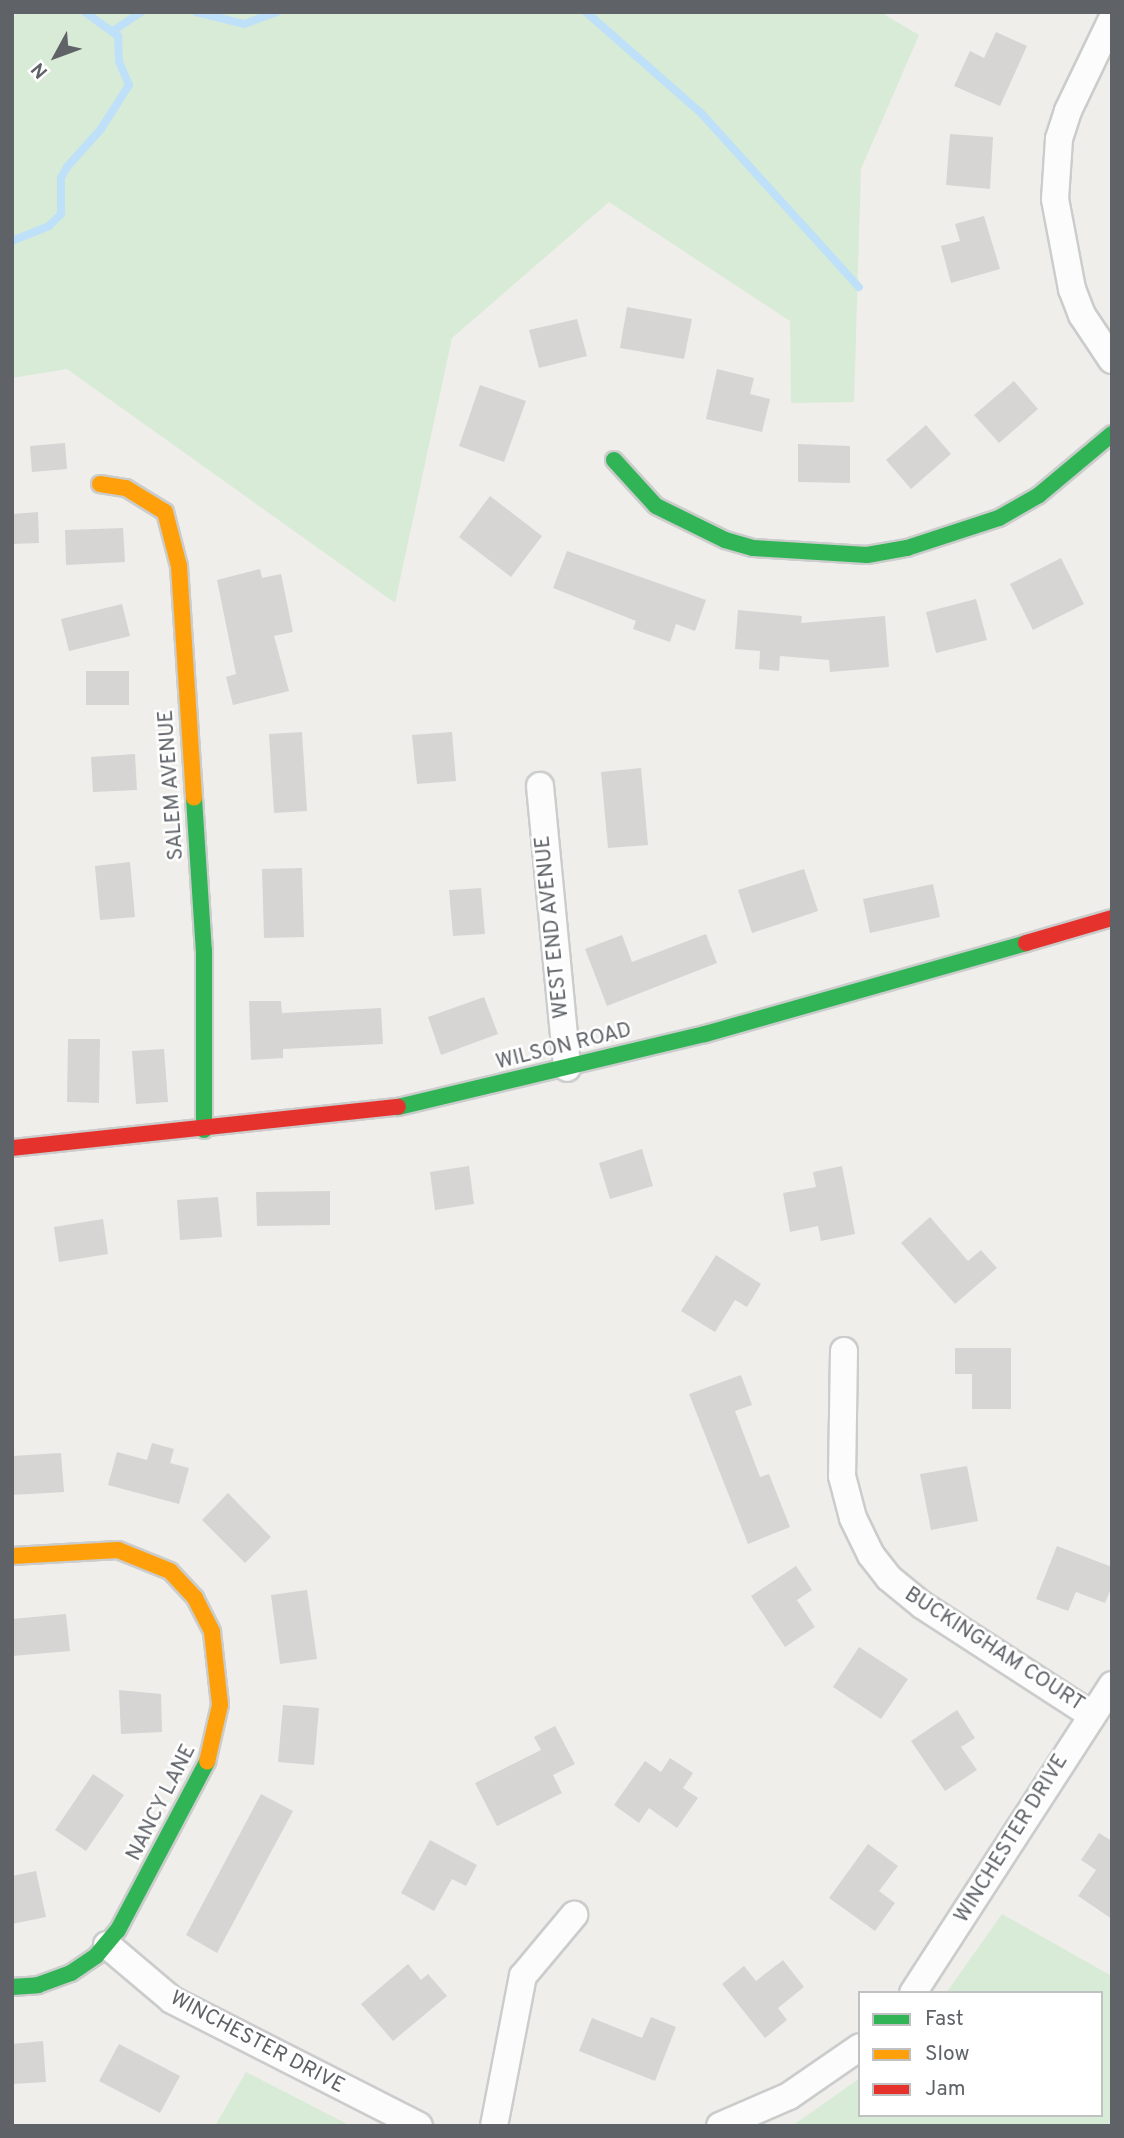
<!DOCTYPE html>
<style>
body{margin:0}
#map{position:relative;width:1124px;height:2138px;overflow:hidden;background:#efeeea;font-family:Overpass,sans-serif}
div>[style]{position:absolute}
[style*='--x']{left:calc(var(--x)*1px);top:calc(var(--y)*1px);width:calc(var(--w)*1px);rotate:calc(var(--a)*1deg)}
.green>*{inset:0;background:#d8ebd6}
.stream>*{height:8px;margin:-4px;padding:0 4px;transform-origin:4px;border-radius:4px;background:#bfe0f9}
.building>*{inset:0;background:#d6d5d3}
.roads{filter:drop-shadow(2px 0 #cbcccc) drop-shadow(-2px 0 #cbcccc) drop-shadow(0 2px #cbcccc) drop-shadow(0 -2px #cbcccc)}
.street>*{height:26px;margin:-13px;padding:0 13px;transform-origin:13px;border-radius:13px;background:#fdfcfc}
.fast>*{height:16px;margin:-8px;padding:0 8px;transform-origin:8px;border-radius:8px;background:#30b455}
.slow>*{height:16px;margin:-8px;padding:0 8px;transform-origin:8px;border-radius:8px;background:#ff9f0a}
.jam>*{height:16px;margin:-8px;padding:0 8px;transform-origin:8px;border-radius:8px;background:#e5322d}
span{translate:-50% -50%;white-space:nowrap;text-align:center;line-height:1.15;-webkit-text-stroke:5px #fff;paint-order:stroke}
.street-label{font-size:21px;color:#5f6368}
.frame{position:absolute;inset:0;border:14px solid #5f6368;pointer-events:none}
.legend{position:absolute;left:858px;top:1991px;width:245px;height:126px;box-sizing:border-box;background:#fff;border:2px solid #bfc1c3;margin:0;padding:9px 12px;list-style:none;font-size:21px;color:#5f6368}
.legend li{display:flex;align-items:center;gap:14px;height:35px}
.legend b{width:35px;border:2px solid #bfc1c3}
.north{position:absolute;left:21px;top:21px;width:70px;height:70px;-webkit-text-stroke:5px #fff;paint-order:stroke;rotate:229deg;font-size:19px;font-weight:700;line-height:28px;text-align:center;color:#5f6368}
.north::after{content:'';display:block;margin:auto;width:24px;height:32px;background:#5f6368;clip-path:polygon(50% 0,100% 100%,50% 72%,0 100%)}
</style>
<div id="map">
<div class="green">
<i style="clip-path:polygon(18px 12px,880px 12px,919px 35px,861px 169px,854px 402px,791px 403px,790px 321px,609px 202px,452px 338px,395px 603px,67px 369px,12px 378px,12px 19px)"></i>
<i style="clip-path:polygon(1002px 1914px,1112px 1976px,1112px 2126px,792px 2126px,860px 2078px,860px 2115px,1101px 2115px,1101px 1993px,946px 1993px)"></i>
<i style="clip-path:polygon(246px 2072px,351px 2126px,215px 2126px)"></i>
</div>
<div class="stream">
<i style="--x:196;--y:12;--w:49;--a:14"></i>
<i style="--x:244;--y:24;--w:35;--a:-20"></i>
<i style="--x:586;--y:12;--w:153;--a:41.3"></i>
<i style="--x:701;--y:113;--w:235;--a:47.8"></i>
<i style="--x:113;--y:31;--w:34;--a:-34"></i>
<i style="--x:12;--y:241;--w:40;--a:-22"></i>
<i style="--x:49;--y:226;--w:17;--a:-45"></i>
<i style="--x:61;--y:214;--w:36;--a:-90"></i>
<i style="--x:61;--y:178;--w:13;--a:-61"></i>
<i style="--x:67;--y:167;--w:51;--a:-48.2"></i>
<i style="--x:101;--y:129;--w:52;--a:-57.5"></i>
<i style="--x:129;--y:85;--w:25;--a:-113"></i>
<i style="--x:119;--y:62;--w:26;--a:-92"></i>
<i style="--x:118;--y:36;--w:41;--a:-144"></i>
</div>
<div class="building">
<i style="clip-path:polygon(996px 32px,1027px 46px,1000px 106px,954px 86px,970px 51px,984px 58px)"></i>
<i style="clip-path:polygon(950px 134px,993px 137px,990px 189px,946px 185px)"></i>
<i style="clip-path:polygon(984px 216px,1000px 269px,951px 283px,941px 246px,960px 241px,955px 224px)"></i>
<i style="clip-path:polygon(627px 307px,692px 319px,684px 359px,620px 348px)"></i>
<i style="clip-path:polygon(577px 319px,587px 356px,539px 368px,529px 330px)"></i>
<i style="clip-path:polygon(717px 369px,754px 378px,750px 394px,770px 399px,762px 432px,706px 419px)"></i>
<i style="clip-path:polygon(1014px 381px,1038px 409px,999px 443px,974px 415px)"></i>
<i style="clip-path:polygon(480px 385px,526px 401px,504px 462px,459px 446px)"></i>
<i style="clip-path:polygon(926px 425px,951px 454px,911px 489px,886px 460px)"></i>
<i style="clip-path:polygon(65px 443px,67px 469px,32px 472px,30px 446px)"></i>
<i style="clip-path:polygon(798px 444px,850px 446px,850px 483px,798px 482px)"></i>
<i style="clip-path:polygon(490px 496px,542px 536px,511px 577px,459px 537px)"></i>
<i style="clip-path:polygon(38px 512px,39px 543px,12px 544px,12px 514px)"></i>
<i style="clip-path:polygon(123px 528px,125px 562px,66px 565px,65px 530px)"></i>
<i style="clip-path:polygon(567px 551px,706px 600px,695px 631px,676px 624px,670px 642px,633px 629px,636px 621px,553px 588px)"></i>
<i style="clip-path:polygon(1061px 558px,1084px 604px,1033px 630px,1010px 584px)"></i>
<i style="clip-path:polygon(260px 569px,262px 578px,281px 574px,293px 632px,274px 636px,289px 691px,233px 705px,226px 677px,236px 674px,217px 580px)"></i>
<i style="clip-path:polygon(976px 599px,987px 640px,936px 653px,926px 612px)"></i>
<i style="clip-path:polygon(122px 604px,130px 636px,69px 651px,61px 619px)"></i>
<i style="clip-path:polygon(738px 610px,802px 616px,801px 623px,885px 616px,889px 667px,830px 672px,829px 660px,780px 656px,779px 671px,759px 669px,760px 651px,735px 649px)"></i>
<i style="clip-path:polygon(86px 671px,129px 671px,129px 705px,86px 705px)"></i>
<i style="clip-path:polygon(302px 732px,307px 811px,274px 813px,269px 734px)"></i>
<i style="clip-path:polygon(452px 732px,456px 781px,417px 784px,412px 735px)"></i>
<i style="clip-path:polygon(135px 754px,137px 790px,93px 792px,91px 757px)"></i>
<i style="clip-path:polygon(641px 768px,648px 845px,608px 848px,601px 772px)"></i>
<i style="clip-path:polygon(130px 862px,135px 917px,100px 920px,95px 866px)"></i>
<i style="clip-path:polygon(302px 868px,304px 937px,264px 938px,262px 869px)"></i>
<i style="clip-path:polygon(804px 869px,818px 911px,752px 933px,738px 890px)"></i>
<i style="clip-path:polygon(933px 884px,940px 917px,870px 933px,863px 899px)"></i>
<i style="clip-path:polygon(481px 888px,485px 934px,453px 936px,449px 890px)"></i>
<i style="clip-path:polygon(706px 934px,717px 963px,607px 1006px,585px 949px,622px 935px,632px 962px)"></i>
<i style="clip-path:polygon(484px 997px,498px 1034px,441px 1055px,428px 1017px)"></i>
<i style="clip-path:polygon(249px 1001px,281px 1001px,282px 1013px,381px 1008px,383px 1044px,283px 1049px,283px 1058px,251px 1060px)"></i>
<i style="clip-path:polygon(68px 1039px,100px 1039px,99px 1103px,67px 1102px)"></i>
<i style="clip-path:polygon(164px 1049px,168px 1102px,136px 1104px,132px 1051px)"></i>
<i style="clip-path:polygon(642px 1149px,653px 1186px,610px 1199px,599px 1163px)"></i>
<i style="clip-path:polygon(469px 1166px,474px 1204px,435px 1210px,430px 1172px)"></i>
<i style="clip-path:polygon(842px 1166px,855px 1234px,821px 1241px,818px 1226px,790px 1232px,783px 1193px,816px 1187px,813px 1172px)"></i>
<i style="clip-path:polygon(330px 1191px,330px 1225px,257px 1226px,256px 1192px)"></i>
<i style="clip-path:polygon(218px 1197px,222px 1237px,180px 1240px,177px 1200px)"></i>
<i style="clip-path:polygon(930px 1217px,968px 1261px,981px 1250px,997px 1268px,955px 1304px,901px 1243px)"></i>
<i style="clip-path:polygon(103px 1219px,108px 1254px,59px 1262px,54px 1227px)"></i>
<i style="clip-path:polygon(716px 1255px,761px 1284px,747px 1307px,735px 1300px,715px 1332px,681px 1311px)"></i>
<i style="clip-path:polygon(955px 1348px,1011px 1348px,1011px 1409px,972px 1409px,972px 1374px,955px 1374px)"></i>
<i style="clip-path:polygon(741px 1375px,752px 1405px,735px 1411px,760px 1477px,769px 1474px,790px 1527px,748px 1544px,689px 1394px)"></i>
<i style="clip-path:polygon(152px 1443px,174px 1449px,170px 1463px,189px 1468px,179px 1504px,108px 1485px,117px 1452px,147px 1460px)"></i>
<i style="clip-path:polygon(61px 1453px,64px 1492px,12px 1495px,12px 1456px)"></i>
<i style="clip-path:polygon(967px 1466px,978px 1521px,931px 1530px,920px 1474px)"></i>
<i style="clip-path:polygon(228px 1493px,271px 1537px,245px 1563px,202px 1520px)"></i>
<i style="clip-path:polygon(1057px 1546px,1112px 1567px,1112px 1586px,1105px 1603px,1076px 1592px,1068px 1611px,1036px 1599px)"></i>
<i style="clip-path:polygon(796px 1566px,812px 1590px,797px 1600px,815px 1627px,785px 1647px,751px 1596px)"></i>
<i style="clip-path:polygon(307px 1590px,317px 1659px,280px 1664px,271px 1595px)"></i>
<i style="clip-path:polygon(66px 1614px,70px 1651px,12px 1656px,12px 1619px)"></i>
<i style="clip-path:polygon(859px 1647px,908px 1679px,881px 1719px,833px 1687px)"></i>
<i style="clip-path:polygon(119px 1690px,161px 1694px,162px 1732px,121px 1734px)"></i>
<i style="clip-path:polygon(283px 1705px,319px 1708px,314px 1765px,278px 1762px)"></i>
<i style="clip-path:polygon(957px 1710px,975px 1738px,961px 1747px,977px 1770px,945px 1791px,911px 1741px)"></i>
<i style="clip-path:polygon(555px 1726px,575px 1764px,553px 1775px,562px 1793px,497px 1826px,475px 1783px,541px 1750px,534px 1737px)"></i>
<i style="clip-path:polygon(670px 1758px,693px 1773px,683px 1788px,698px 1798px,677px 1828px,649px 1808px,639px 1823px,614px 1805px,645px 1761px,661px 1772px)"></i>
<i style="clip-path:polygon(93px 1774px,124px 1795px,86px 1851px,55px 1830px)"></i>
<i style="clip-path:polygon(261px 1794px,293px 1811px,217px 1953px,186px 1935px)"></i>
<i style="clip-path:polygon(1099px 1833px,1112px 1841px,1112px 1919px,1078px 1896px,1096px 1870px,1081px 1860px)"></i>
<i style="clip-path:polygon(430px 1840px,477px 1865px,466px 1886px,452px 1879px,434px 1911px,401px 1893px)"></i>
<i style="clip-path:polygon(868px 1844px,898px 1866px,879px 1891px,895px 1903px,875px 1931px,829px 1898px)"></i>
<i style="clip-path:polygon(36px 1871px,46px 1917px,12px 1924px,12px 1876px)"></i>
<i style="clip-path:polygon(783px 1960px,804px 1987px,778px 2008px,787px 2020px,765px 2038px,722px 1984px,744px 1966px,756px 1981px)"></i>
<i style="clip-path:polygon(408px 1964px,421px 1980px,428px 1974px,447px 1996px,393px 2041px,361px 2004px)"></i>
<i style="clip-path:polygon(651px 2017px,676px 2027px,655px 2081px,579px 2051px,592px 2018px,642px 2038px)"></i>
<i style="clip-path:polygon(43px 2041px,46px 2082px,12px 2084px,12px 2044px)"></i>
<i style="clip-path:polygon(119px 2044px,180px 2076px,160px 2113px,99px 2081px)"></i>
</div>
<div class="roads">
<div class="street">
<i style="--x:1112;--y:19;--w:102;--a:115.6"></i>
<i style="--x:1068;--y:111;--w:29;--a:108"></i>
<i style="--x:1059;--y:139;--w:60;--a:93.8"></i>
<i style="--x:1055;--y:199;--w:92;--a:79.3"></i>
<i style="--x:1072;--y:289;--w:28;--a:69"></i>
<i style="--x:1082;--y:315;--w:54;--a:56.3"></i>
<i style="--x:540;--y:786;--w:283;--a:84.5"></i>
<i style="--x:844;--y:1351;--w:125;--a:90.9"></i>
<i style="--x:842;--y:1476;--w:43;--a:75.3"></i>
<i style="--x:853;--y:1518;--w:41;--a:64.1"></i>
<i style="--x:871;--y:1555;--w:29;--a:52"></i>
<i style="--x:889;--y:1578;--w:43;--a:39.3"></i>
<i style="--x:922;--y:1605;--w:200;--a:33"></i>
<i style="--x:107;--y:1945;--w:85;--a:40.2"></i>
<i style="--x:172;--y:2000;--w:277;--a:27"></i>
<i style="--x:913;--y:1993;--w:367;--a:-57.1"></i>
<i style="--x:494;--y:2126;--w:153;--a:-79.1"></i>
<i style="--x:523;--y:1976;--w:80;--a:-50.1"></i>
<i style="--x:720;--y:2126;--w:75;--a:-23.5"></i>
<i style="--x:789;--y:2096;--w:86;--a:-34.6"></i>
</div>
<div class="fast">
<i style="--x:614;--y:460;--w:62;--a:47.6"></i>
<i style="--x:656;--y:506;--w:77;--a:26.2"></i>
<i style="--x:725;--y:540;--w:29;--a:16"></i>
<i style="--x:753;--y:548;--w:114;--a:3.5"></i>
<i style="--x:867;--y:555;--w:41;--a:-9.9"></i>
<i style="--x:907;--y:548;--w:97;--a:-18.1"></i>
<i style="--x:999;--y:518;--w:46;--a:-29.9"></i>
<i style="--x:1039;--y:495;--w:95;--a:-39.9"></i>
<i style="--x:194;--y:798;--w:153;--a:86.3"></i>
<i style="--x:204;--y:951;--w:179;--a:90"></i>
<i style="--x:398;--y:1107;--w:316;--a:-13.4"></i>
<i style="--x:705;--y:1034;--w:334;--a:-15.8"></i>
<i style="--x:12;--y:1987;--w:26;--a:-4"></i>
<i style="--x:38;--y:1985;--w:35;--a:-20"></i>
<i style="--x:71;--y:1973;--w:30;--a:-34"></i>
<i style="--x:96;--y:1956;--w:34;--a:-50"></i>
<i style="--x:118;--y:1930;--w:190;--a:-62.1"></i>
</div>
<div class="slow">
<i style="--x:100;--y:484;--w:26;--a:9"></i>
<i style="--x:126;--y:488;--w:46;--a:31.6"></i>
<i style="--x:165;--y:512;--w:56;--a:75.5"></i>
<i style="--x:179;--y:566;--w:232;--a:86.3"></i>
<i style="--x:12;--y:1556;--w:106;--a:-3.2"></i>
<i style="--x:118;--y:1550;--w:56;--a:22"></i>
<i style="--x:170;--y:1571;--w:37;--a:47"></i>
<i style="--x:195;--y:1598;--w:38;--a:63"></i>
<i style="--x:212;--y:1632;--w:73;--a:83.7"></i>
<i style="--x:220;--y:1705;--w:58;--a:102.8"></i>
</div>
<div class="jam">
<i style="--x:1026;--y:943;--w:90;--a:-16.2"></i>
<i style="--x:12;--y:1148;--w:388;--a:-6.1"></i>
</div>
</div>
<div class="street-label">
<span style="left:172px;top:785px;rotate:-94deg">SALEM AVENUE</span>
<span style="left:553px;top:927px;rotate:-96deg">WEST END AVENUE</span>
<span style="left:564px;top:1047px;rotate:-14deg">WILSON ROAD</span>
<span style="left:994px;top:1650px;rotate:33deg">BUCKINGHAM COURT</span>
<span style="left:162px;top:1803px;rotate:-63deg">NANCY LANE</span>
<span style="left:1012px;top:1839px;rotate:-58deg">WINCHESTER DRIVE</span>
<span style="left:257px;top:2043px;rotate:28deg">WINCHESTER DRIVE</span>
</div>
<div class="frame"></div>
<ul class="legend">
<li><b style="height:9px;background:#30b455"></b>Fast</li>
<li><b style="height:9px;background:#ff9f0a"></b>Slow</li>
<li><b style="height:9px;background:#e5322d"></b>Jam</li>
</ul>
<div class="north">N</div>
</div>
